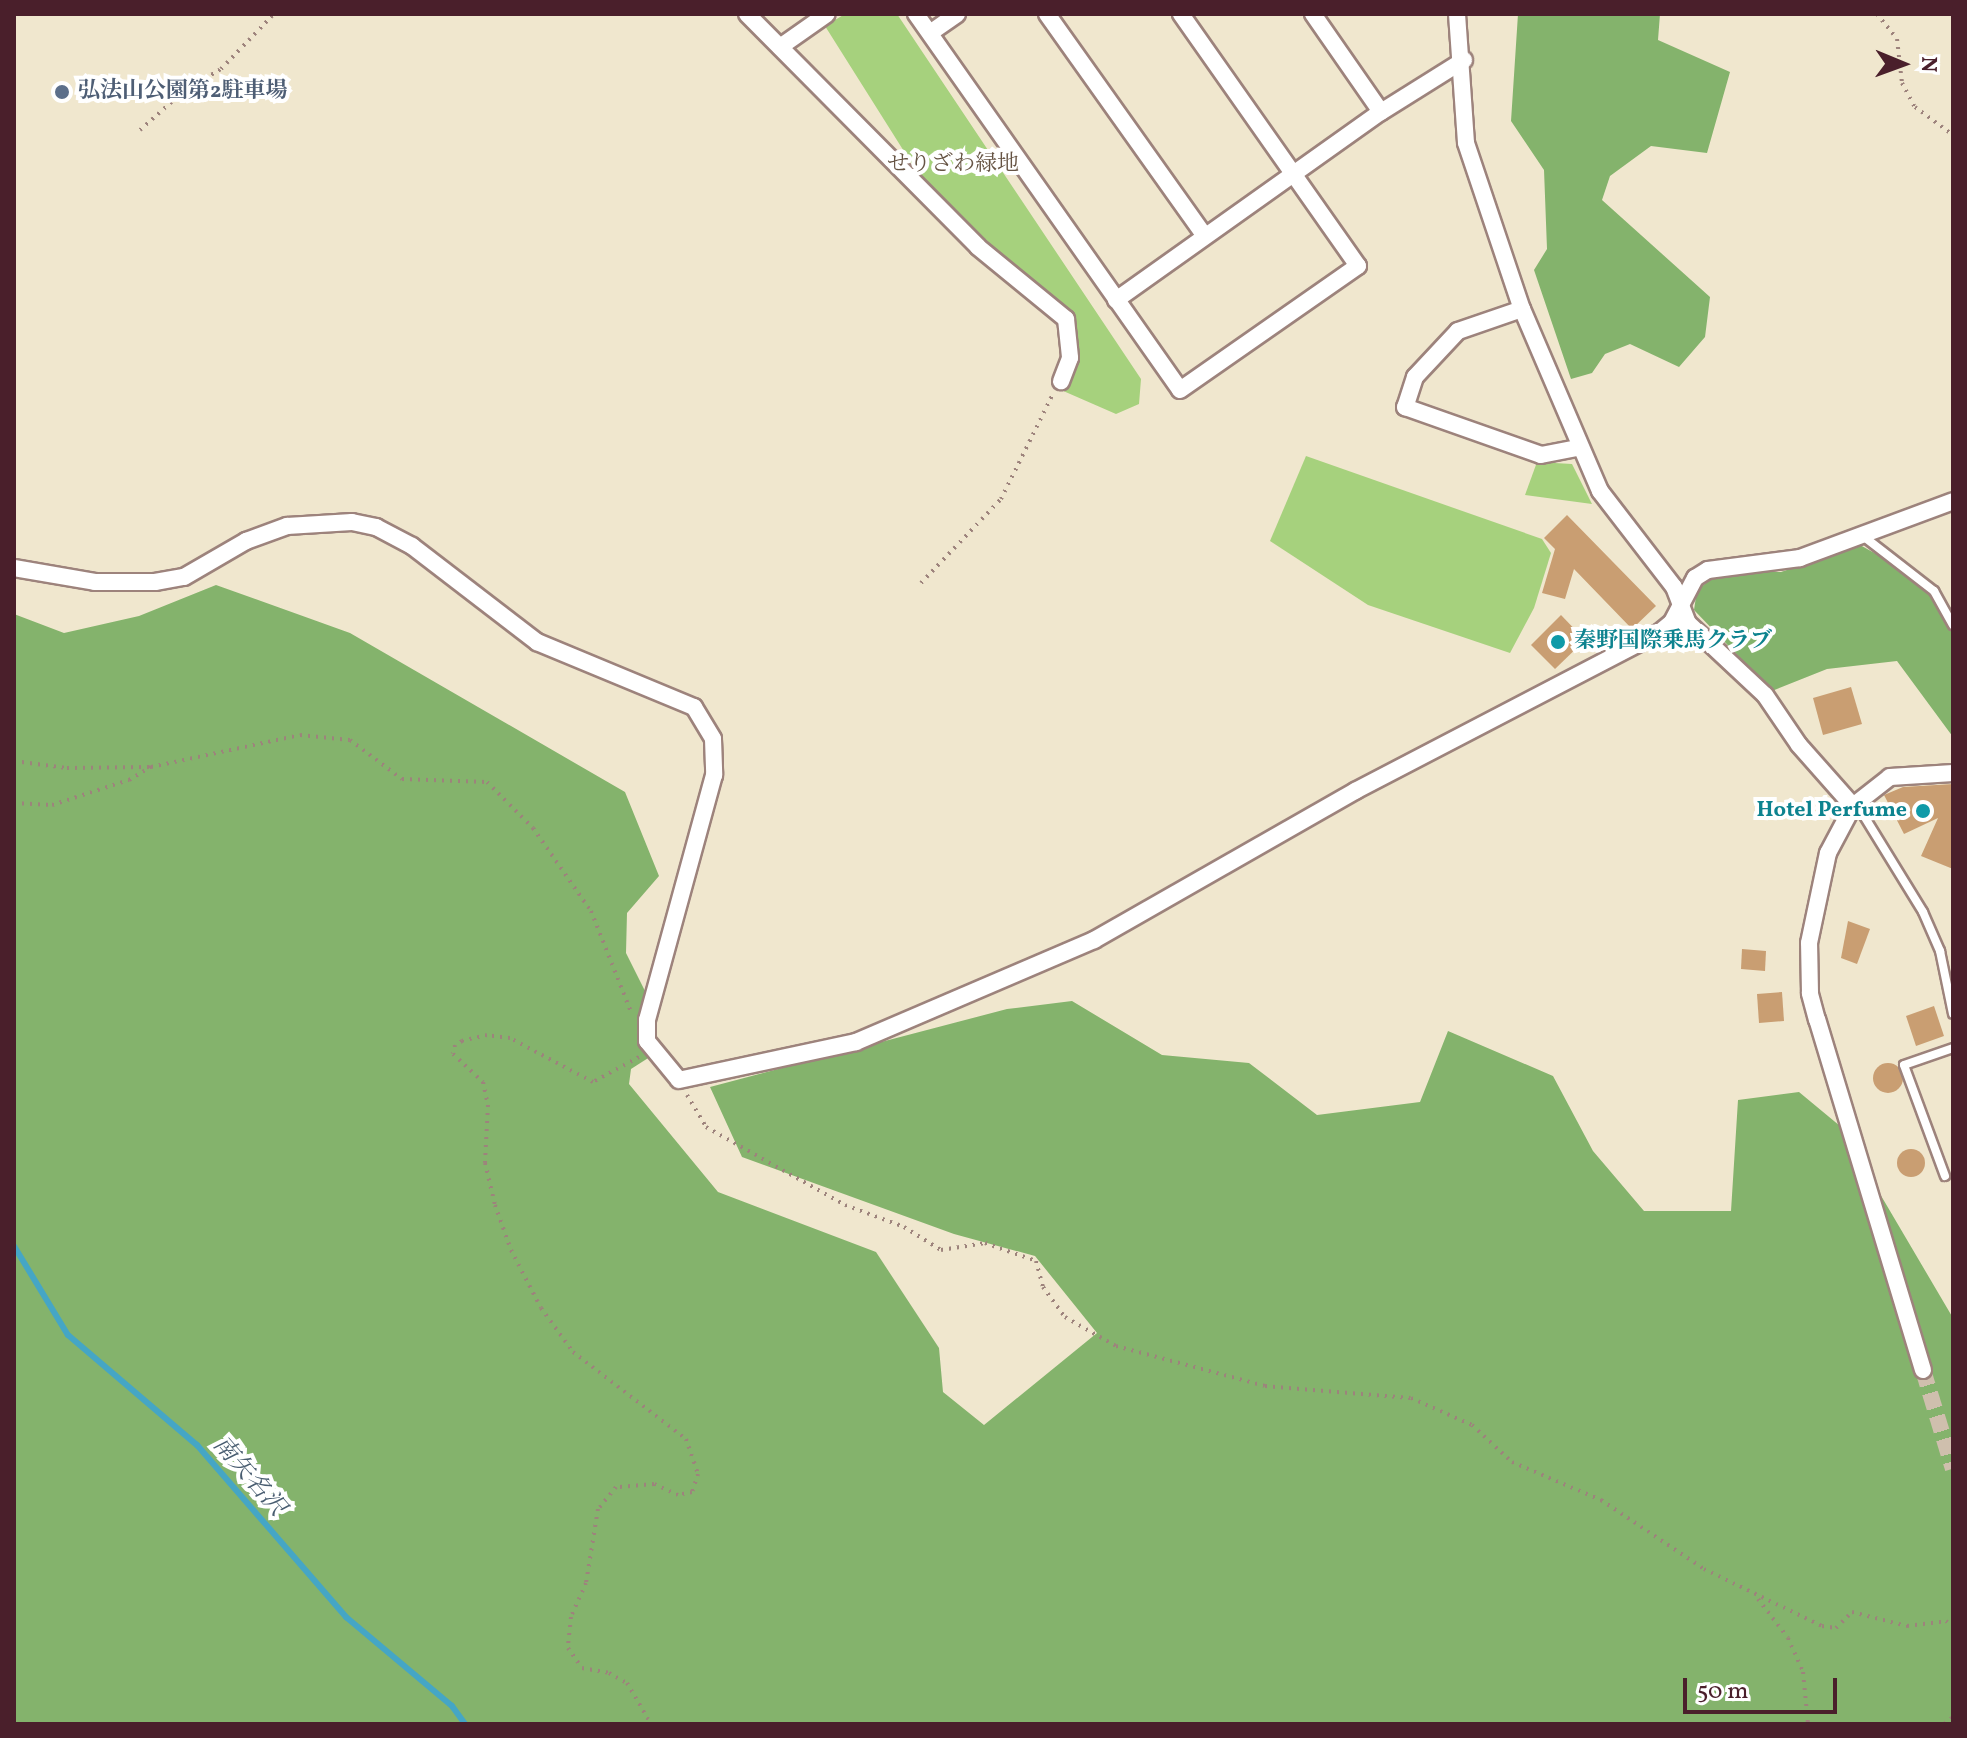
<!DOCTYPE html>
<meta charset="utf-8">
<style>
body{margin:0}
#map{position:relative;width:1967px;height:1738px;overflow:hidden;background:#f0e7ce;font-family:Vollkorn,"Noto Serif JP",serif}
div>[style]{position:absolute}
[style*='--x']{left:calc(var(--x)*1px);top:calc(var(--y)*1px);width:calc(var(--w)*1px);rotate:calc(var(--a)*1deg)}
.green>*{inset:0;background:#a6d17d}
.forest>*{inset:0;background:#84b36c}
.stream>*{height:6px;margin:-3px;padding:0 3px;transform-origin:3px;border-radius:3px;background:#45a6c5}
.building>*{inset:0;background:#c99e72}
.round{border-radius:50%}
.minor-tunnel>*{height:16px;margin-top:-8px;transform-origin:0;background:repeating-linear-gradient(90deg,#cfbfad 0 16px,transparent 0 24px)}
.path>*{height:4px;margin-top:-2px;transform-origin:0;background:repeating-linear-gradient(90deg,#9d837c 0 2px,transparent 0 8px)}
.roads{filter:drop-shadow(2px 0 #9d837c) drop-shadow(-2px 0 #9d837c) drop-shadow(0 2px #9d837c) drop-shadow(0 -2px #9d837c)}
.service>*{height:8px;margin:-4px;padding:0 4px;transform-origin:4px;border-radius:4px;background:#fff}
.minor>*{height:16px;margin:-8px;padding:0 8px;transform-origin:8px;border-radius:8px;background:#fff}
.dots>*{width:22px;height:22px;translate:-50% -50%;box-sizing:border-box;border:4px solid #fff;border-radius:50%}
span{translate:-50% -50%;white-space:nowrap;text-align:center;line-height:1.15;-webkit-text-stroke:8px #fff;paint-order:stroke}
.service-label{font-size:22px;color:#4e5e75;font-weight:700}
.left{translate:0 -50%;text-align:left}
.park-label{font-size:22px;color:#665444}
.culture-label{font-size:22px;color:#0d838f;font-weight:700}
.right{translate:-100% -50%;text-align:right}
.water-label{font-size:24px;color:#485c70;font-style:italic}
.frame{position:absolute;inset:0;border:16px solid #4a1f2b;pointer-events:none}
.north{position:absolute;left:1863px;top:24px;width:80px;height:80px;-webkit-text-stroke:6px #fff;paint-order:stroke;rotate:91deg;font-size:22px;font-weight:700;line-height:32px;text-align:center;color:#4a1f2b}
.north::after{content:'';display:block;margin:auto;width:28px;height:36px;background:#4a1f2b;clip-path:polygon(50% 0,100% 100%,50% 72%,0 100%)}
.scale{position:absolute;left:1683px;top:1678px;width:154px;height:36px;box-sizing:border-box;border:4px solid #4a1f2b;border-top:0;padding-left:10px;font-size:24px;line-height:28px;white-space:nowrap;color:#4a1f2b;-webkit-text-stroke:6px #fff;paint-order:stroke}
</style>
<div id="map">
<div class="green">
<i style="clip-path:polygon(845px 14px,897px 14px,1141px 379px,1139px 404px,1116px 414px,1061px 390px,1073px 364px,1077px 337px,1070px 318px,929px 191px,825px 26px)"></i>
<i style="clip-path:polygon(1306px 456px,1542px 539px,1551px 553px,1534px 608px,1510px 653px,1368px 605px,1270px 541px)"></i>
<i style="clip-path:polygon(1537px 462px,1572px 464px,1592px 504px,1525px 495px)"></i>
</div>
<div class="forest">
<i style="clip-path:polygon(1518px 14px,1660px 14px,1658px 40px,1730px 72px,1707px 153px,1651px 146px,1610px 176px,1602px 200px,1710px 297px,1705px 337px,1679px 367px,1630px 344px,1605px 354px,1592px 373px,1571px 379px,1534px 270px,1547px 249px,1544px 170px,1511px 121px)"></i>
<i style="clip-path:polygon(1860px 545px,1939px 589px,1953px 612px,1953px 737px,1897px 661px,1827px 669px,1772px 691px,1694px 610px,1697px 590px,1710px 580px,1736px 572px,1781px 572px)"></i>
<i style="clip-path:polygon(216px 585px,350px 633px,625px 792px,659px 876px,627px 913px,626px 953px,651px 1003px,656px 1053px,631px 1069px,629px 1084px,718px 1192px,876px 1252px,939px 1348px,943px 1392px,984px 1425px,1097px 1333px,1035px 1256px,954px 1234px,742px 1157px,710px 1087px,1007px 1009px,1072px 1001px,1162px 1055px,1249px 1063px,1317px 1115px,1420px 1102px,1448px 1031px,1553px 1076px,1593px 1151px,1644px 1211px,1731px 1211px,1738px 1100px,1799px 1092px,1840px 1126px,1953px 1318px,1953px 1724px,14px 1724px,14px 614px,64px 633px,139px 616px)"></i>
</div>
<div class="stream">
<i style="--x:14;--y:1246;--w:104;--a:58.8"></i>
<i style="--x:68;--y:1335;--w:170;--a:40.5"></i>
<i style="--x:197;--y:1445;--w:228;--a:49.1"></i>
<i style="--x:346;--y:1617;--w:138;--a:40"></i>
<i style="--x:452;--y:1706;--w:22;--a:54"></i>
</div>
<div class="building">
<i style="clip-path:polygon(1567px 515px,1656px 606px,1632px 629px,1574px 569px,1565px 599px,1542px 593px,1555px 549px,1544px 538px)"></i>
<i style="clip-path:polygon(1561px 615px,1585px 640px,1555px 669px,1531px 645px)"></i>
<i style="clip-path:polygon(1851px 687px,1862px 724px,1823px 735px,1813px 698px)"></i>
<i style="clip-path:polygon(1953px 784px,1953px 869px,1921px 856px,1938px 818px,1904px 834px,1884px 795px,1903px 787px)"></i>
<i style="clip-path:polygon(1848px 921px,1870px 929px,1857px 964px,1841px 958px)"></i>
<i style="clip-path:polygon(1742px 949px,1766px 951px,1765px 971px,1741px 969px)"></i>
<i style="clip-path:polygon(1782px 992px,1784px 1021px,1759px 1023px,1757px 994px)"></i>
<i style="clip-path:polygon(1934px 1006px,1944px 1036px,1916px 1046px,1906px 1016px)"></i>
<i class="round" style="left:1873px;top:1063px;width:30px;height:30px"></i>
<i class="round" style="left:1897px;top:1149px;width:28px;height:28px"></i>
</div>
<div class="minor-tunnel">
<i style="--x:1923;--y:1370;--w:103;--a:73.1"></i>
</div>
<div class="path">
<i style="--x:1877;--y:14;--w:32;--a:51"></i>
<i style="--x:1897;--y:39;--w:44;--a:83.5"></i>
<i style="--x:1902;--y:83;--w:27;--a:62"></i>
<i style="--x:1915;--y:107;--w:47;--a:36.4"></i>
<i style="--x:140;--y:130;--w:59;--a:-41.6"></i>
<i style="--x:184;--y:91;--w:43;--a:-30.7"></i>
<i style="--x:221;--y:69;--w:76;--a:-46.1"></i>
<i style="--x:921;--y:583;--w:116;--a:-46.4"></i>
<i style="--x:1001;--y:499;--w:115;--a:-63.7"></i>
<i style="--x:14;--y:761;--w:53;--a:7.5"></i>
<i style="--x:67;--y:768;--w:82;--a:-0.7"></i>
<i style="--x:14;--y:803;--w:38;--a:3"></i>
<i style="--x:52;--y:805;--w:81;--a:-18"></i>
<i style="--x:129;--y:780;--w:26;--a:-31"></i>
<i style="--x:151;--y:767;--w:152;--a:-12.1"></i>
<i style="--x:300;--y:735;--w:50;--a:5.7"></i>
<i style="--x:350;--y:740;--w:65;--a:36.9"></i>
<i style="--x:402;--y:779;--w:85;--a:2"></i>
<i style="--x:487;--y:782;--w:65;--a:45"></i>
<i style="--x:533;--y:828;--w:101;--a:55.1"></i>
<i style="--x:591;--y:911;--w:109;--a:68.4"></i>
<i style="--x:639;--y:1057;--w:52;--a:151.5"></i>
<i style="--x:593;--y:1082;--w:94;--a:-152.1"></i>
<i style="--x:510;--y:1038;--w:23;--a:-173"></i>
<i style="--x:487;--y:1035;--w:26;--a:167"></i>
<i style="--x:462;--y:1041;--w:8;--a:150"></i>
<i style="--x:455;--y:1045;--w:9;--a:103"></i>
<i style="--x:453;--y:1054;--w:41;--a:43"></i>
<i style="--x:483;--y:1082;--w:24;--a:78"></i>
<i style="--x:488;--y:1105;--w:58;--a:93"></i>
<i style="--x:485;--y:1163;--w:43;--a:76.6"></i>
<i style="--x:495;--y:1205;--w:48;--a:70.4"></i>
<i style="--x:511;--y:1250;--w:65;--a:62.7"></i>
<i style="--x:541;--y:1308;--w:54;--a:54"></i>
<i style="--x:573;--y:1352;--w:143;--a:37.6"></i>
<i style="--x:686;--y:1439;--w:37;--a:71"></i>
<i style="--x:698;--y:1474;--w:19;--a:108"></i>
<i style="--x:692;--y:1492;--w:14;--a:168"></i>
<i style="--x:678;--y:1495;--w:26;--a:-155"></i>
<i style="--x:654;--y:1484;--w:38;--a:175"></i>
<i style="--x:616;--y:1487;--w:28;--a:129"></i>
<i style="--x:598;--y:1509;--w:75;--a:99.2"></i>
<i style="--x:586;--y:1583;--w:37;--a:114"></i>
<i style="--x:571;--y:1617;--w:31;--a:96"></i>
<i style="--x:568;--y:1648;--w:24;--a:55"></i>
<i style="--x:582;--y:1668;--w:27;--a:10"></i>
<i style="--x:609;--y:1673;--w:21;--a:29"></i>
<i style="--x:627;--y:1683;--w:48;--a:59.7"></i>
<i style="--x:687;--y:1095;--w:37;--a:59"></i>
<i style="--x:706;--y:1127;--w:159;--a:29.3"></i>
<i style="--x:845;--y:1205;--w:63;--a:20.4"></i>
<i style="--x:904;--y:1227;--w:44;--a:31.9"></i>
<i style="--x:941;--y:1250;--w:45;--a:-9"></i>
<i style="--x:985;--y:1243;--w:54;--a:19.4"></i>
<i style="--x:1036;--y:1261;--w:27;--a:75"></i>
<i style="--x:1043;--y:1287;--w:37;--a:54"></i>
<i style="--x:1065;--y:1317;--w:59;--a:29.6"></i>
<i style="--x:1116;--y:1346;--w:154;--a:15"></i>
<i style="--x:1265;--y:1386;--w:146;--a:4.7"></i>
<i style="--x:1411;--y:1398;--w:67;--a:23.9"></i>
<i style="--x:1472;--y:1425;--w:54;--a:42.8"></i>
<i style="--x:1512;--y:1462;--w:97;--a:23.1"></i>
<i style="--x:1601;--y:1500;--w:124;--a:33.8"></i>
<i style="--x:1704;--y:1569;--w:131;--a:25.8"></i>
<i style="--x:1822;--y:1626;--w:14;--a:8"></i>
<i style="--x:1836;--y:1628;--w:23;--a:-45"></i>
<i style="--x:1852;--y:1612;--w:57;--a:14.3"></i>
<i style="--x:1907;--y:1626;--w:39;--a:-7"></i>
<i style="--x:1946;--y:1621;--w:9;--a:41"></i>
<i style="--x:1953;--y:1278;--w:25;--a:90"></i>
<i style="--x:1758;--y:1599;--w:49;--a:52.4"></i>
<i style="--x:1788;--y:1638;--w:37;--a:66"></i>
<i style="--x:1803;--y:1672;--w:52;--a:84.5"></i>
<i style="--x:1944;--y:1724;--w:11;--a:-38"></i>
</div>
<div class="roads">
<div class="service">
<i style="--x:1863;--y:536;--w:90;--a:37.8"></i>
<i style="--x:1934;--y:591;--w:39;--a:61"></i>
<i style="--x:1856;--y:803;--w:128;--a:58.4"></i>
<i style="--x:1923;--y:912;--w:43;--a:66.4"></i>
<i style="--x:1940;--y:951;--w:64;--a:78.3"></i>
<i style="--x:1945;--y:1176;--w:118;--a:-110.3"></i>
<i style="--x:1904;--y:1065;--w:52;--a:-19.1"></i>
</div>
<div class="minor">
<i style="--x:747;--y:14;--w:328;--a:45.2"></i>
<i style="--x:978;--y:247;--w:114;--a:39.3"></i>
<i style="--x:1066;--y:319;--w:39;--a:84"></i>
<i style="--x:1070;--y:358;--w:25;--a:111"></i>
<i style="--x:916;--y:14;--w:459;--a:54.9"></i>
<i style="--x:1180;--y:390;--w:217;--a:-34.9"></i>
<i style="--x:1358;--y:266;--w:308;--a:-125.1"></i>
<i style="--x:1047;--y:14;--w:272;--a:54.6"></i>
<i style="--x:1313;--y:14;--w:119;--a:55.2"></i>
<i style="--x:1457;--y:14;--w:129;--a:86"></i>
<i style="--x:1466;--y:143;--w:175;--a:71.4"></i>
<i style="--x:1522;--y:309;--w:198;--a:66.8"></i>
<i style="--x:1600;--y:491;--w:121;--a:52.4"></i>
<i style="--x:1674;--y:587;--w:39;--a:69"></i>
<i style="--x:1688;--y:623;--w:105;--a:43.1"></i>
<i style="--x:1765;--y:695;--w:60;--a:55.8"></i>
<i style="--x:1799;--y:745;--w:81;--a:48.5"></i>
<i style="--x:930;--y:33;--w:33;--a:-35"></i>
<i style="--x:780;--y:47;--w:57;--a:-35.1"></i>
<i style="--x:1116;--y:300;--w:325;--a:-35.4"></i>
<i style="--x:1381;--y:112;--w:98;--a:-32.1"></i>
<i style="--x:1522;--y:309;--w:68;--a:161"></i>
<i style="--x:1458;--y:331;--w:63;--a:133.1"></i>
<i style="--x:1415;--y:377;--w:32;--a:108"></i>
<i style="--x:1405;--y:407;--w:144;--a:19.4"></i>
<i style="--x:1541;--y:455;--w:38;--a:-11"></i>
<i style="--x:14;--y:568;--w:82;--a:9.8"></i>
<i style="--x:95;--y:582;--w:60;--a:0"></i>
<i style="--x:155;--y:582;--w:29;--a:-10"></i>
<i style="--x:184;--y:577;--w:72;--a:-30.1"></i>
<i style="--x:246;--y:541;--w:44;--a:-20.1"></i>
<i style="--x:287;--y:526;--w:65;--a:-3.5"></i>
<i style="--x:352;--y:522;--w:25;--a:12"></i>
<i style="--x:376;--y:527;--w:41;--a:27.8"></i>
<i style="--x:412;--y:546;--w:158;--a:37.5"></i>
<i style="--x:537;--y:642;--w:170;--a:22.5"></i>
<i style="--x:694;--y:707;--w:37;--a:59"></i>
<i style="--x:713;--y:739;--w:36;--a:88"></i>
<i style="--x:714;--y:775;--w:254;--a:105.3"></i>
<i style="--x:647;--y:1020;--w:21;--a:90"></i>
<i style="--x:647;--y:1041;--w:50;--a:50.6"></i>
<i style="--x:679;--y:1080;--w:181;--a:-12.1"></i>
<i style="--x:856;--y:1042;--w:259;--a:-23.2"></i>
<i style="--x:1094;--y:940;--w:301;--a:-29.7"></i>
<i style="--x:1355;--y:791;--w:343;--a:-27.5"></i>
<i style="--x:1659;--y:633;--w:17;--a:-40"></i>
<i style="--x:1672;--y:622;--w:50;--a:-62.4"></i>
<i style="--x:1695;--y:578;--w:15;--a:-32"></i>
<i style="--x:1708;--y:570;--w:93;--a:-7.4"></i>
<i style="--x:1800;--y:558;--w:163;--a:-20.4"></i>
<i style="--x:1923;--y:1370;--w:366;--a:-106.8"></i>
<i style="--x:1817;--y:1020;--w:28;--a:-105"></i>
<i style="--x:1810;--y:993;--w:50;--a:-91.1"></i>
<i style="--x:1809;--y:943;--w:92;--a:-78.1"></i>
<i style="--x:1828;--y:853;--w:53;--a:-62"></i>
<i style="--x:1853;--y:806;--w:47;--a:-38.1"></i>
<i style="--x:1890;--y:777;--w:63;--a:-3.6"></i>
</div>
</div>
<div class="dots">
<i style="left:62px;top:92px;background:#5c6f8a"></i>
<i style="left:1558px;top:642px;background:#0f9aa8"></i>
<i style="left:1923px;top:811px;background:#0f9aa8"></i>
</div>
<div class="service-label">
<span class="left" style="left:78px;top:92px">弘法山公園第2駐車場</span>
</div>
<div class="park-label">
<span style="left:953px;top:165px">せりざわ緑地</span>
</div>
<div class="culture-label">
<span class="left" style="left:1574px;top:642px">秦野国際乗馬クラブ</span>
<span class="right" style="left:1907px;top:811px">Hotel Perfume</span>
</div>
<div class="water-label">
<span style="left:248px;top:1477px;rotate:49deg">南矢名沢</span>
</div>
<div class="frame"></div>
<div class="north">N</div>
<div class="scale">50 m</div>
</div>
